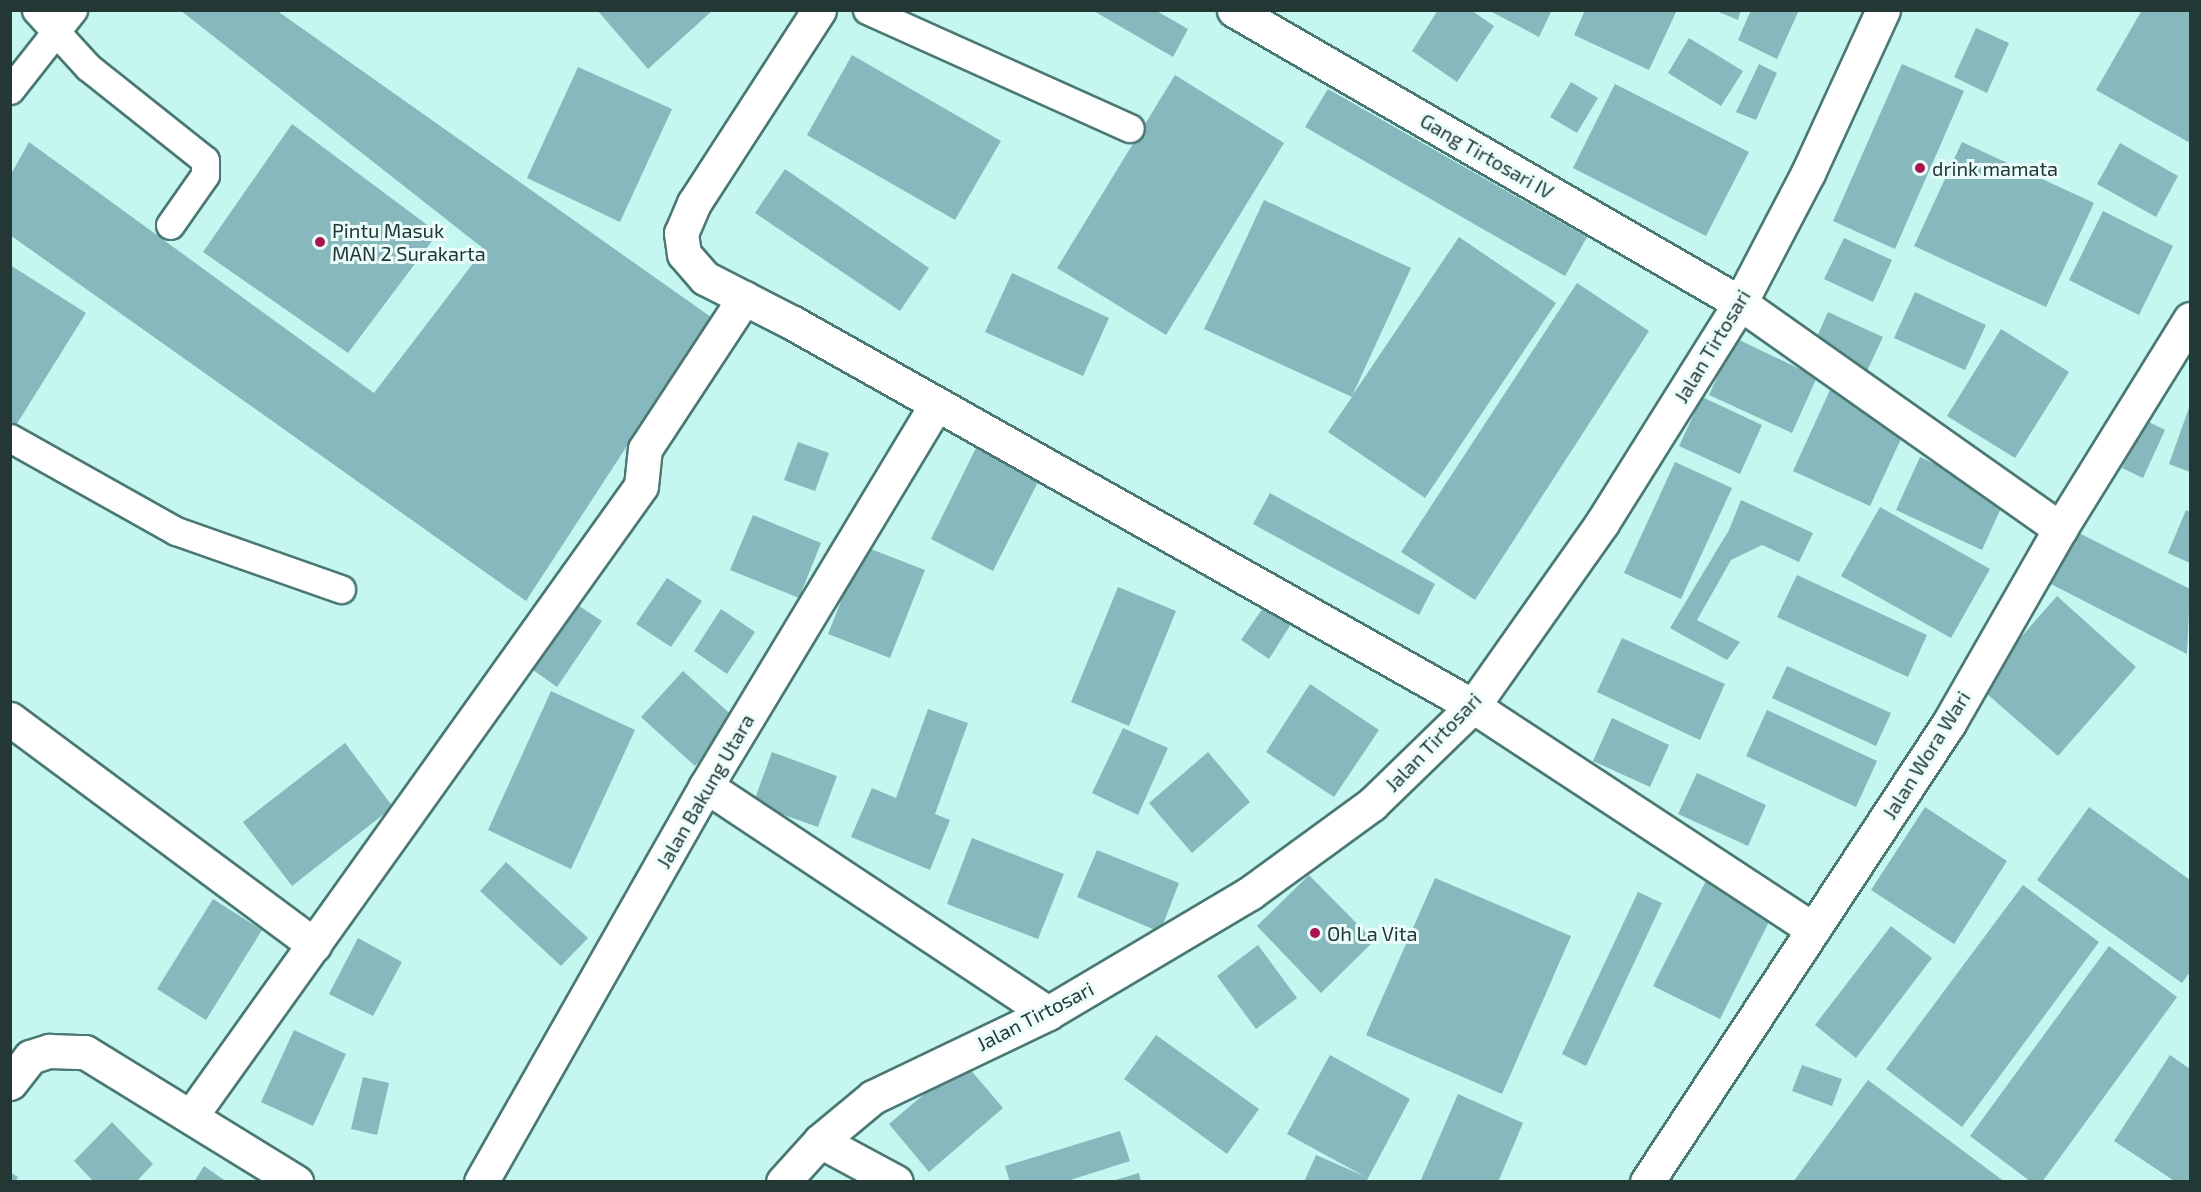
<!DOCTYPE html>
<style>
body{margin:0}
#map{position:relative;width:2201px;height:1192px;overflow:hidden;background:#c5f7f0;font-family:"Exo 2",sans-serif}
div>[style]{position:absolute}
[style*='--x']{left:calc(var(--x)*1px);top:calc(var(--y)*1px);width:calc(var(--w)*1px);rotate:calc(var(--a)*1deg)}
.building>*{inset:0;background:#87b8be}
.roads{filter:drop-shadow(2px 0 #4a7974) drop-shadow(-2px 0 #4a7974) drop-shadow(0 2px #4a7974) drop-shadow(0 -2px #4a7974)}
.lane>*{height:27px;margin:-13.5px;padding:0 13.5px;transform-origin:13.5px;border-radius:13.5px;background:#fff}
.street>*{height:33px;margin:-16.5px;padding:0 16.5px;transform-origin:16.5px;border-radius:16.5px;background:#fff}
.secondary>*{height:33px;margin:-16.5px;padding:0 16.5px;transform-origin:16.5px;border-radius:16.5px;background:#fff}
.dots>*{width:16px;height:16px;translate:-50% -50%;box-sizing:border-box;border:3px solid #eafdfa;border-radius:50%}
span{translate:-50% -50%;white-space:nowrap;text-align:center;line-height:1.15;-webkit-text-stroke:6px #eafdfa;paint-order:stroke}
.street-label{font-size:20px;color:#233734}
.poi-label{font-size:20px;color:#233734}
.left{translate:0 -50%;text-align:left}
.frame{position:absolute;inset:0;border:12px solid #233734;pointer-events:none}
</style>
<div id="map">
<div class="building">
<i style="clip-path:polygon(180px 10px,276px 10px,711px 317px,526px 601px,10px 235px,10px 176px,29px 142px,374px 393px,484px 249px)"></i>
<i style="clip-path:polygon(597px 10px,713px 10px,648px 69px)"></i>
<i style="clip-path:polygon(1092px 10px,1155px 10px,1188px 29px,1173px 57px)"></i>
<i style="clip-path:polygon(1438px 10px,1471px 10px,1494px 26px,1457px 82px,1412px 51px)"></i>
<i style="clip-path:polygon(1488px 10px,1552px 10px,1539px 37px)"></i>
<i style="clip-path:polygon(1585px 10px,1677px 10px,1649px 70px,1574px 35px)"></i>
<i style="clip-path:polygon(1714px 10px,1741px 10px,1738px 20px)"></i>
<i style="clip-path:polygon(1751px 10px,1799px 10px,1777px 59px,1738px 40px)"></i>
<i style="clip-path:polygon(2142px 10px,2190px 10px,2190px 143px,2096px 90px)"></i>
<i style="clip-path:polygon(1976px 28px,2009px 43px,1987px 93px,1954px 77px)"></i>
<i style="clip-path:polygon(1689px 38px,1743px 71px,1721px 106px,1668px 73px)"></i>
<i style="clip-path:polygon(852px 55px,1001px 141px,955px 220px,807px 135px)"></i>
<i style="clip-path:polygon(1759px 64px,1777px 73px,1756px 120px,1736px 112px)"></i>
<i style="clip-path:polygon(1902px 64px,1964px 91px,1895px 249px,1833px 221px)"></i>
<i style="clip-path:polygon(578px 67px,672px 109px,620px 222px,527px 178px)"></i>
<i style="clip-path:polygon(1175px 75px,1284px 143px,1166px 335px,1057px 268px)"></i>
<i style="clip-path:polygon(1571px 82px,1598px 98px,1577px 133px,1550px 117px)"></i>
<i style="clip-path:polygon(1615px 84px,1749px 152px,1706px 236px,1573px 168px)"></i>
<i style="clip-path:polygon(1328px 89px,1587px 237px,1565px 276px,1305px 127px)"></i>
<i style="clip-path:polygon(292px 124px,438px 233px,348px 353px,203px 252px)"></i>
<i style="clip-path:polygon(1962px 142px,2094px 203px,2046px 307px,1914px 246px)"></i>
<i style="clip-path:polygon(2120px 143px,2178px 176px,2156px 217px,2097px 184px)"></i>
<i style="clip-path:polygon(785px 169px,929px 268px,900px 311px,755px 213px)"></i>
<i style="clip-path:polygon(1264px 200px,1411px 268px,1352px 396px,1459px 237px,1556px 303px,1425px 498px,1328px 432px,1352px 397px,1204px 329px)"></i>
<i style="clip-path:polygon(2103px 211px,2173px 246px,2139px 315px,2069px 280px)"></i>
<i style="clip-path:polygon(1844px 238px,1892px 260px,1873px 302px,1824px 279px)"></i>
<i style="clip-path:polygon(10px 265px,86px 313px,13px 430px,10px 428px)"></i>
<i style="clip-path:polygon(1012px 273px,1109px 318px,1083px 376px,985px 332px)"></i>
<i style="clip-path:polygon(1577px 283px,1649px 331px,1475px 600px,1401px 552px)"></i>
<i style="clip-path:polygon(1915px 292px,1986px 325px,1965px 370px,1894px 338px)"></i>
<i style="clip-path:polygon(1828px 312px,1883px 337px,1866px 373px,1812px 348px)"></i>
<i style="clip-path:polygon(2001px 329px,2069px 372px,2015px 458px,1947px 416px)"></i>
<i style="clip-path:polygon(1735px 338px,1817px 377px,1792px 433px,1709px 395px)"></i>
<i style="clip-path:polygon(1830px 390px,1907px 426px,1870px 506px,1793px 471px)"></i>
<i style="clip-path:polygon(1702px 397px,1762px 425px,1740px 474px,1679px 446px)"></i>
<i style="clip-path:polygon(2190px 405px,2190px 472px,2169px 464px)"></i>
<i style="clip-path:polygon(2145px 420px,2165px 430px,2143px 478px,2122px 468px)"></i>
<i style="clip-path:polygon(798px 442px,829px 453px,815px 491px,784px 480px)"></i>
<i style="clip-path:polygon(978px 444px,1041px 476px,993px 571px,931px 539px)"></i>
<i style="clip-path:polygon(1920px 457px,2006px 497px,1982px 550px,1896px 510px)"></i>
<i style="clip-path:polygon(1675px 462px,1732px 488px,1681px 599px,1624px 573px)"></i>
<i style="clip-path:polygon(1270px 493px,1435px 584px,1419px 615px,1253px 524px)"></i>
<i style="clip-path:polygon(1741px 500px,1813px 533px,1799px 562px,1762px 545px,1731px 560px,1697px 620px,1740px 642px,1727px 660px,1670px 628px,1729px 530px)"></i>
<i style="clip-path:polygon(1880px 507px,1990px 569px,1951px 638px,1841px 576px)"></i>
<i style="clip-path:polygon(2186px 510px,2190px 512px,2190px 563px,2168px 553px)"></i>
<i style="clip-path:polygon(753px 515px,821px 543px,799px 598px,730px 570px)"></i>
<i style="clip-path:polygon(2075px 531px,2190px 589px,2187px 654px,2049px 583px)"></i>
<i style="clip-path:polygon(863px 546px,925px 570px,890px 658px,828px 634px)"></i>
<i style="clip-path:polygon(1797px 575px,1927px 635px,1908px 677px,1777px 617px)"></i>
<i style="clip-path:polygon(667px 578px,702px 601px,671px 647px,636px 624px)"></i>
<i style="clip-path:polygon(1118px 587px,1176px 611px,1129px 726px,1071px 702px)"></i>
<i style="clip-path:polygon(2057px 596px,2136px 667px,2058px 756px,1978px 686px)"></i>
<i style="clip-path:polygon(570px 600px,602px 621px,557px 687px,526px 665px)"></i>
<i style="clip-path:polygon(1265px 605px,1291px 624px,1269px 659px,1241px 640px)"></i>
<i style="clip-path:polygon(721px 609px,755px 632px,727px 674px,694px 651px)"></i>
<i style="clip-path:polygon(1622px 638px,1725px 684px,1700px 740px,1597px 692px)"></i>
<i style="clip-path:polygon(1787px 666px,1891px 713px,1876px 746px,1772px 698px)"></i>
<i style="clip-path:polygon(683px 671px,737px 720px,695px 766px,641px 717px)"></i>
<i style="clip-path:polygon(1310px 684px,1379px 730px,1334px 797px,1266px 752px)"></i>
<i style="clip-path:polygon(551px 691px,635px 730px,571px 869px,488px 830px)"></i>
<i style="clip-path:polygon(928px 709px,968px 723px,935px 814px,950px 820px,930px 870px,851px 837px,872px 788px,896px 798px)"></i>
<i style="clip-path:polygon(1767px 710px,1877px 761px,1856px 807px,1746px 756px)"></i>
<i style="clip-path:polygon(1612px 718px,1669px 745px,1650px 787px,1593px 761px)"></i>
<i style="clip-path:polygon(1123px 728px,1168px 748px,1138px 815px,1092px 793px)"></i>
<i style="clip-path:polygon(345px 743px,393px 807px,292px 886px,243px 822px)"></i>
<i style="clip-path:polygon(772px 752px,837px 776px,818px 827px,753px 804px)"></i>
<i style="clip-path:polygon(1208px 752px,1250px 802px,1192px 853px,1149px 803px)"></i>
<i style="clip-path:polygon(1697px 773px,1766px 805px,1748px 846px,1678px 814px)"></i>
<i style="clip-path:polygon(1925px 807px,2007px 861px,1954px 944px,1871px 890px)"></i>
<i style="clip-path:polygon(2089px 807px,2190px 880px,2190px 972px,2182px 983px,2037px 880px)"></i>
<i style="clip-path:polygon(972px 838px,1064px 874px,1038px 939px,947px 904px)"></i>
<i style="clip-path:polygon(1097px 850px,1179px 883px,1160px 932px,1077px 897px)"></i>
<i style="clip-path:polygon(506px 862px,588px 938px,561px 966px,480px 891px)"></i>
<i style="clip-path:polygon(1309px 875px,1374px 941px,1321px 993px,1257px 926px)"></i>
<i style="clip-path:polygon(1709px 875px,1776px 908px,1720px 1019px,1653px 986px)"></i>
<i style="clip-path:polygon(1435px 878px,1571px 936px,1502px 1094px,1366px 1035px)"></i>
<i style="clip-path:polygon(2023px 885px,2099px 942px,1962px 1127px,1886px 1069px)"></i>
<i style="clip-path:polygon(1638px 892px,1662px 903px,1586px 1066px,1562px 1054px)"></i>
<i style="clip-path:polygon(213px 899px,262px 930px,206px 1020px,157px 989px)"></i>
<i style="clip-path:polygon(1891px 926px,1932px 958px,1856px 1058px,1815px 1025px)"></i>
<i style="clip-path:polygon(358px 938px,402px 962px,373px 1016px,329px 994px)"></i>
<i style="clip-path:polygon(1258px 945px,1297px 998px,1256px 1029px,1217px 976px)"></i>
<i style="clip-path:polygon(2109px 946px,2177px 997px,2042px 1182px,2031px 1182px,1970px 1136px)"></i>
<i style="clip-path:polygon(294px 1030px,346px 1054px,313px 1126px,261px 1102px)"></i>
<i style="clip-path:polygon(1156px 1035px,1259px 1109px,1227px 1154px,1124px 1079px)"></i>
<i style="clip-path:polygon(1330px 1055px,1410px 1099px,1366px 1182px,1304px 1182px,1316px 1155px,1364px 1176px,1287px 1134px)"></i>
<i style="clip-path:polygon(2170px 1055px,2190px 1069px,2190px 1182px,2176px 1182px,2114px 1141px)"></i>
<i style="clip-path:polygon(963px 1061px,1003px 1108px,929px 1172px,889px 1124px)"></i>
<i style="clip-path:polygon(1802px 1065px,1842px 1079px,1832px 1106px,1792px 1091px)"></i>
<i style="clip-path:polygon(363px 1077px,389px 1083px,377px 1135px,351px 1129px)"></i>
<i style="clip-path:polygon(1868px 1080px,2005px 1182px,1793px 1182px)"></i>
<i style="clip-path:polygon(1458px 1094px,1523px 1123px,1498px 1182px,1420px 1182px)"></i>
<i style="clip-path:polygon(112px 1122px,153px 1164px,136px 1182px,94px 1182px,74px 1161px)"></i>
<i style="clip-path:polygon(1120px 1131px,1130px 1161px,1064px 1182px,1010px 1182px,1005px 1166px)"></i>
<i style="clip-path:polygon(204px 1166px,227px 1182px,194px 1182px)"></i>
<i style="clip-path:polygon(10px 1172px,18px 1177px,15px 1182px,10px 1182px)"></i>
<i style="clip-path:polygon(1139px 1173px,1141px 1182px,1112px 1182px,1112px 1181px)"></i>
</div>
<div class="roads">
<div class="lane">
<i style="--x:36;--y:10;--w:77;--a:47.6"></i>
<i style="--x:88;--y:67;--w:149;--a:38.5"></i>
<i style="--x:205;--y:160;--w:15;--a:90"></i>
<i style="--x:205;--y:175;--w:61;--a:125"></i>
<i style="--x:867;--y:10;--w:288;--a:24.2"></i>
<i style="--x:10;--y:90;--w:102;--a:-51.8"></i>
<i style="--x:10;--y:438;--w:190;--a:29.3"></i>
<i style="--x:176;--y:531;--w:175;--a:19.4"></i>
</div>
<div class="street">
<i style="--x:819;--y:10;--w:230;--a:122.9"></i>
<i style="--x:694;--y:203;--w:33;--a:113"></i>
<i style="--x:681;--y:233;--w:21;--a:82"></i>
<i style="--x:684;--y:254;--w:32;--a:49"></i>
<i style="--x:705;--y:278;--w:99;--a:27.1"></i>
<i style="--x:793;--y:323;--w:780;--a:29.39"></i>
<i style="--x:1473;--y:706;--w:407;--a:33.3"></i>
<i style="--x:1234;--y:10;--w:585;--a:30.07"></i>
<i style="--x:1740;--y:303;--w:392;--a:35.2"></i>
<i style="--x:10;--y:719;--w:379;--a:36.6"></i>
<i style="--x:706;--y:786;--w:410;--a:33.6"></i>
<i style="--x:10;--y:1083;--w:33;--a:-52"></i>
<i style="--x:30;--y:1057;--w:20;--a:-18"></i>
<i style="--x:49;--y:1051;--w:36;--a:2"></i>
<i style="--x:85;--y:1052;--w:248;--a:31.6"></i>
<i style="--x:191;--y:1116;--w:774;--a:-54.46"></i>
<i style="--x:641;--y:486;--w:37;--a:-84"></i>
<i style="--x:645;--y:449;--w:181;--a:-56.7"></i>
<i style="--x:820;--y:1141;--w:86;--a:28.3"></i>
<i style="--x:481;--y:1182;--w:455;--a:-60.4"></i>
<i style="--x:706;--y:786;--w:446;--a:-58.9"></i>
<i style="--x:783;--y:1182;--w:55;--a:-47.9"></i>
<i style="--x:820;--y:1141;--w:69;--a:-39.7"></i>
<i style="--x:873;--y:1097;--w:194;--a:-25.6"></i>
<i style="--x:1048;--y:1013;--w:235;--a:-30.7"></i>
<i style="--x:1250;--y:893;--w:151;--a:-36.1"></i>
<i style="--x:1372;--y:804;--w:141;--a:-44.1"></i>
<i style="--x:1473;--y:706;--w:224;--a:-54.8"></i>
<i style="--x:1602;--y:523;--w:260;--a:-57.9"></i>
<i style="--x:1740;--y:303;--w:147;--a:-62.4"></i>
<i style="--x:1808;--y:173;--w:179;--a:-65.3"></i>
</div>
<div class="secondary">
<i style="--x:1647;--y:1182;--w:549;--a:-56.66"></i>
<i style="--x:1949;--y:723;--w:224;--a:-60.2"></i>
<i style="--x:2060;--y:529;--w:247;--a:-58.2"></i>
</div>
</div>
<div class="dots">
<i style="left:1920px;top:168px;background:#a9164d"></i>
<i style="left:320px;top:242px;background:#a9164d"></i>
<i style="left:1315px;top:933px;background:#a9164d"></i>
</div>
<div class="street-label">
<span style="left:1487px;top:156px;rotate:30deg">Gang Tirtosari IV</span>
<span style="left:1712px;top:346px;rotate:-59deg">Jalan Tirtosari</span>
<span style="left:1433px;top:742px;rotate:-46deg">Jalan Tirtosari</span>
<span style="left:1926px;top:755px;rotate:-58deg">Jalan Wora Wari</span>
<span style="left:705px;top:791px;rotate:-60deg">Jalan Bakung Utara</span>
<span style="left:1035px;top:1016px;rotate:-27deg">Jalan Tirtosari</span>
</div>
<div class="poi-label">
<span class="left" style="left:1932px;top:168px">drink mamata</span>
<span class="left" style="left:332px;top:242px">Pintu Masuk<br>MAN 2 Surakarta</span>
<span class="left" style="left:1327px;top:933px">Oh La Vita</span>
</div>
<div class="frame"></div>
</div>
